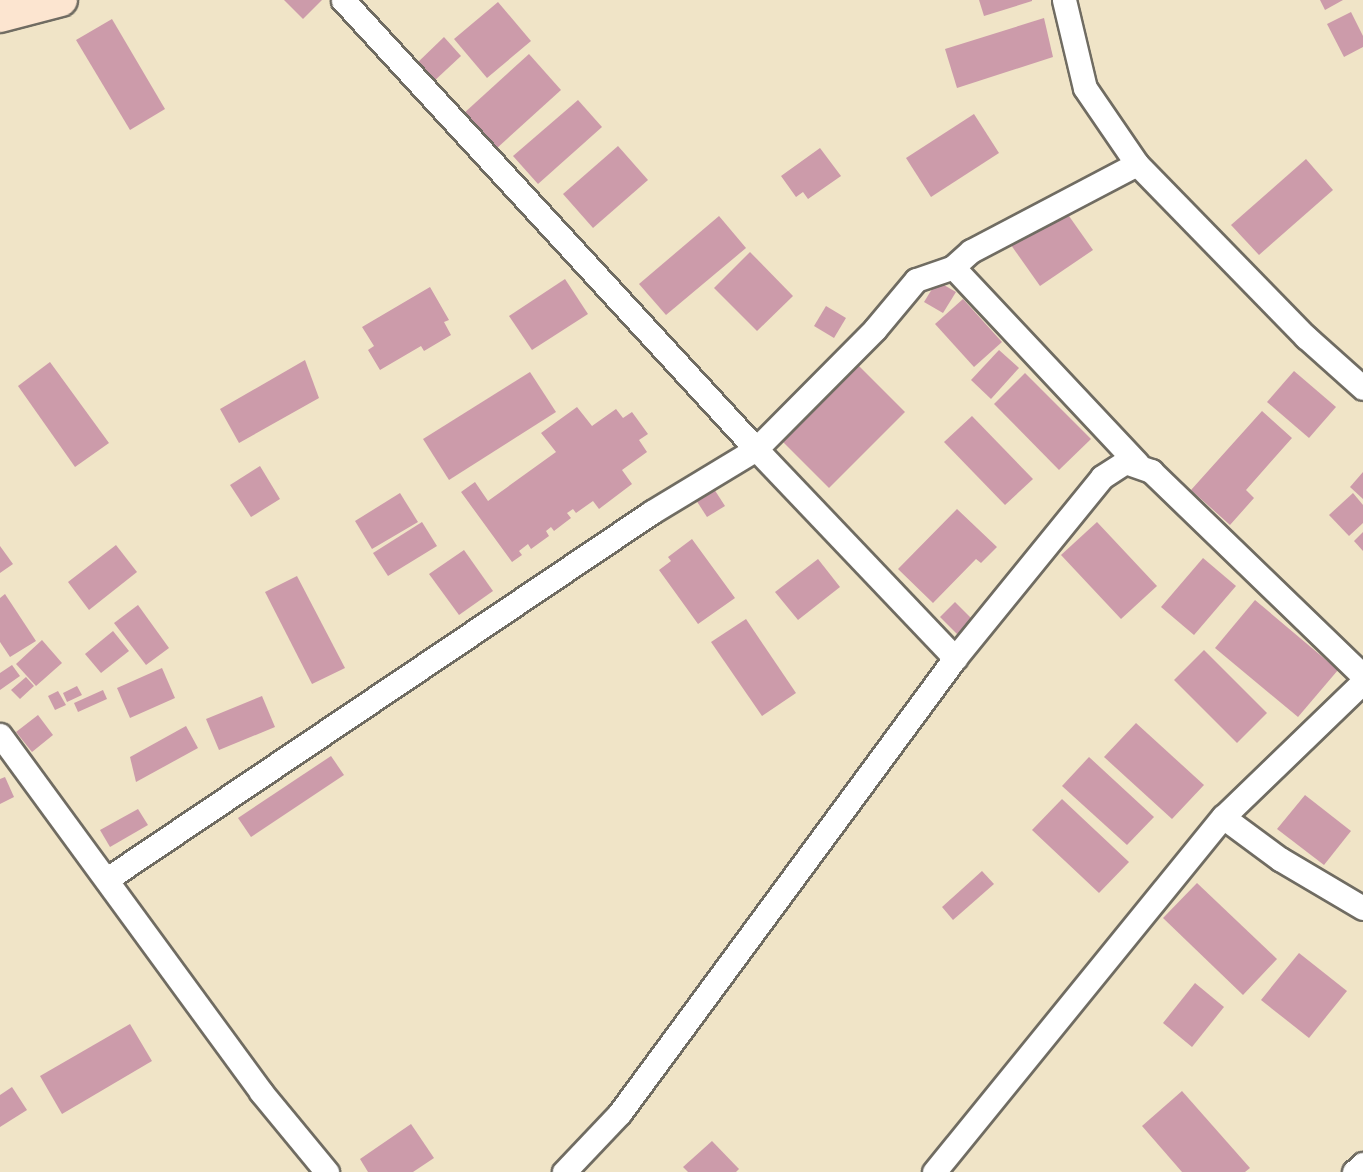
<!DOCTYPE html>
<style>
body{margin:0}
#map{position:relative;width:1363px;height:1172px;overflow:hidden;background:#f0e4c7;font-family:Sriracha,sans-serif}
div>[style]{position:absolute}
[style*='--x']{left:calc(var(--x)*1px);top:calc(var(--y)*1px);width:calc(var(--w)*1px);rotate:calc(var(--a)*1deg)}
.building>*{inset:0;background:#cc9baa}
.roads{filter:drop-shadow(2px 0 #706c62) drop-shadow(-2px 0 #706c62) drop-shadow(0 2px #706c62) drop-shadow(0 -2px #706c62)}
.street>*{height:23px;margin:-11.5px;padding:0 11.5px;transform-origin:11.5px;border-radius:11.5px;background:#fff}
.secondary>*{height:32px;margin:-16px;padding:0 16px;transform-origin:16px;border-radius:16px;background:#fce5d0}
span{translate:-50% -50%;white-space:nowrap;text-align:center;line-height:1.15;-webkit-text-stroke:6px #fdfcf7;paint-order:stroke}
</style>
<div id="map">
<div class="building">
<i style="clip-path:polygon(284px 0,322px 0,303px 19px)"></i>
<i style="clip-path:polygon(979px 0,1032px 0,1032px 1px,984px 16px)"></i>
<i style="clip-path:polygon(1320px 0,1343px 0,1325px 10px)"></i>
<i style="clip-path:polygon(498px 2px,531px 41px,487px 78px,454px 39px)"></i>
<i style="clip-path:polygon(1351px 12px,1363px 36px,1363px 47px,1344px 57px,1327px 24px)"></i>
<i style="clip-path:polygon(1044px 18px,1053px 57px,957px 88px,945px 49px)"></i>
<i style="clip-path:polygon(112px 19px,165px 109px,130px 130px,76px 40px)"></i>
<i style="clip-path:polygon(444px 37px,461px 56px,432px 83px,415px 65px)"></i>
<i style="clip-path:polygon(529px 54px,561px 90px,496px 149px,463px 114px)"></i>
<i style="clip-path:polygon(578px 100px,602px 127px,538px 184px,513px 156px)"></i>
<i style="clip-path:polygon(974px 114px,999px 153px,931px 197px,906px 158px)"></i>
<i style="clip-path:polygon(618px 146px,648px 180px,593px 228px,563px 194px)"></i>
<i style="clip-path:polygon(820px 148px,841px 176px,808px 199px,803px 192px,796px 197px,781px 176px)"></i>
<i style="clip-path:polygon(1306px 159px,1333px 190px,1259px 255px,1231px 225px)"></i>
<i style="clip-path:polygon(1064px 209px,1093px 250px,1040px 286px,1011px 245px)"></i>
<i style="clip-path:polygon(719px 216px,746px 248px,666px 315px,639px 284px)"></i>
<i style="clip-path:polygon(750px 252px,793px 296px,757px 331px,714px 288px)"></i>
<i style="clip-path:polygon(565px 279px,588px 314px,532px 350px,509px 316px)"></i>
<i style="clip-path:polygon(937px 281px,956px 292px,943px 313px,924px 302px)"></i>
<i style="clip-path:polygon(430px 287px,449px 320px,444px 322px,451px 335px,424px 351px,421px 346px,380px 370px,368px 350px,374px 346px,362px 327px)"></i>
<i style="clip-path:polygon(963px 299px,1002px 342px,974px 367px,935px 324px)"></i>
<i style="clip-path:polygon(826px 306px,846px 318px,834px 338px,814px 326px)"></i>
<i style="clip-path:polygon(999px 350px,1019px 368px,991px 399px,971px 380px)"></i>
<i style="clip-path:polygon(305px 360px,319px 398px,239px 443px,220px 409px)"></i>
<i style="clip-path:polygon(50px 362px,109px 443px,75px 467px,18px 386px)"></i>
<i style="clip-path:polygon(858px 365px,905px 412px,829px 488px,782px 441px)"></i>
<i style="clip-path:polygon(1294px 371px,1336px 407px,1309px 438px,1267px 402px)"></i>
<i style="clip-path:polygon(530px 372px,556px 412px,449px 480px,423px 439px)"></i>
<i style="clip-path:polygon(1025px 373px,1091px 439px,1059px 470px,994px 404px)"></i>
<i style="clip-path:polygon(577px 407px,592px 426px,616px 409px,623px 418px,632px 412px,648px 434px,639px 440px,647px 452px,622px 470px,632px 484px,599px 509px,593px 501px,576px 513px,573px 509px,567px 513px,571px 518px,554px 531px,551px 527px,546px 531px,549px 536px,531px 549px,528px 544px,519px 551px,522px 555px,512px 562px,461px 492px,475px 482px,488px 501px,556px 452px,541px 433px)"></i>
<i style="clip-path:polygon(1262px 411px,1292px 438px,1246px 490px,1254px 498px,1230px 525px,1191px 490px)"></i>
<i style="clip-path:polygon(972px 416px,1033px 479px,1005px 505px,944px 442px)"></i>
<i style="clip-path:polygon(260px 466px,280px 499px,251px 517px,230px 485px)"></i>
<i style="clip-path:polygon(1363px 472px,1363px 499px,1350px 487px)"></i>
<i style="clip-path:polygon(714px 489px,725px 506px,707px 517px,696px 500px)"></i>
<i style="clip-path:polygon(400px 493px,418px 522px,372px 549px,355px 521px)"></i>
<i style="clip-path:polygon(1353px 493px,1363px 505px,1363px 523px,1349px 536px,1329px 515px)"></i>
<i style="clip-path:polygon(957px 509px,997px 547px,981px 563px,976px 559px,933px 603px,898px 569px)"></i>
<i style="clip-path:polygon(422px 522px,437px 546px,388px 576px,373px 553px)"></i>
<i style="clip-path:polygon(1097px 522px,1157px 586px,1121px 619px,1061px 555px)"></i>
<i style="clip-path:polygon(1363px 532px,1363px 551px,1354px 541px)"></i>
<i style="clip-path:polygon(692px 539px,735px 598px,698px 624px,659px 570px,671px 561px,668px 557px)"></i>
<i style="clip-path:polygon(116px 545px,137px 572px,89px 610px,68px 582px)"></i>
<i style="clip-path:polygon(0 546px,13px 564px,0 573px)"></i>
<i style="clip-path:polygon(464px 550px,493px 591px,459px 615px,429px 574px)"></i>
<i style="clip-path:polygon(1203px 558px,1236px 586px,1194px 635px,1161px 607px)"></i>
<i style="clip-path:polygon(818px 559px,840px 587px,798px 620px,775px 592px)"></i>
<i style="clip-path:polygon(297px 576px,345px 668px,312px 684px,265px 592px)"></i>
<i style="clip-path:polygon(5px 594px,36px 641px,10px 657px,0 642px,0 598px)"></i>
<i style="clip-path:polygon(1255px 600px,1338px 670px,1298px 717px,1215px 648px)"></i>
<i style="clip-path:polygon(955px 602px,972px 619px,957px 634px,940px 617px)"></i>
<i style="clip-path:polygon(138px 605px,169px 648px,146px 665px,114px 623px)"></i>
<i style="clip-path:polygon(746px 619px,796px 693px,762px 716px,711px 642px)"></i>
<i style="clip-path:polygon(113px 631px,129px 651px,101px 673px,85px 654px)"></i>
<i style="clip-path:polygon(42px 640px,62px 663px,36px 686px,16px 664px)"></i>
<i style="clip-path:polygon(1204px 650px,1267px 713px,1237px 743px,1174px 680px)"></i>
<i style="clip-path:polygon(12px 665px,20px 676px,0 690px,0 673px)"></i>
<i style="clip-path:polygon(162px 668px,175px 698px,130px 718px,117px 688px)"></i>
<i style="clip-path:polygon(26px 677px,34px 686px,20px 699px,11px 690px)"></i>
<i style="clip-path:polygon(77px 686px,82px 695px,67px 702px,63px 693px)"></i>
<i style="clip-path:polygon(103px 690px,107px 699px,78px 712px,74px 703px)"></i>
<i style="clip-path:polygon(58px 691px,66px 705px,55px 710px,48px 696px)"></i>
<i style="clip-path:polygon(262px 696px,275px 727px,219px 750px,206px 719px)"></i>
<i style="clip-path:polygon(38px 715px,53px 735px,32px 752px,16px 732px)"></i>
<i style="clip-path:polygon(1136px 723px,1204px 785px,1172px 819px,1104px 757px)"></i>
<i style="clip-path:polygon(186px 726px,198px 748px,136px 782px,130px 757px)"></i>
<i style="clip-path:polygon(331px 756px,344px 775px,251px 837px,238px 818px)"></i>
<i style="clip-path:polygon(1089px 757px,1154px 817px,1127px 845px,1062px 786px)"></i>
<i style="clip-path:polygon(5px 777px,14px 797px,0 804px,0 779px)"></i>
<i style="clip-path:polygon(1305px 795px,1351px 831px,1324px 865px,1277px 829px)"></i>
<i style="clip-path:polygon(1062px 799px,1129px 862px,1099px 893px,1032px 830px)"></i>
<i style="clip-path:polygon(138px 809px,148px 825px,110px 847px,100px 830px)"></i>
<i style="clip-path:polygon(982px 871px,994px 884px,953px 920px,942px 907px)"></i>
<i style="clip-path:polygon(1197px 883px,1277px 959px,1243px 995px,1163px 918px)"></i>
<i style="clip-path:polygon(1299px 953px,1347px 991px,1309px 1038px,1261px 1000px)"></i>
<i style="clip-path:polygon(1195px 983px,1224px 1007px,1192px 1047px,1163px 1023px)"></i>
<i style="clip-path:polygon(130px 1024px,152px 1061px,62px 1114px,40px 1076px)"></i>
<i style="clip-path:polygon(12px 1087px,27px 1110px,0 1127px,0 1095px)"></i>
<i style="clip-path:polygon(1182px 1091px,1250px 1168px,1245px 1172px,1182px 1172px,1142px 1126px)"></i>
<i style="clip-path:polygon(411px 1124px,434px 1158px,413px 1172px,368px 1172px,360px 1159px)"></i>
<i style="clip-path:polygon(712px 1141px,739px 1169px,736px 1172px,688px 1172px,683px 1167px)"></i>
</div>
<div class="roads">
<div class="street">
<i style="--x:343;--y:0;--w:610;--a:47.39"></i>
<i style="--x:756;--y:449;--w:289;--a:46.4"></i>
<i style="--x:955;--y:658;--w:566;--a:126.38"></i>
<i style="--x:619;--y:1114;--w:80;--a:133.5"></i>
<i style="--x:1064;--y:0;--w:90;--a:76.6"></i>
<i style="--x:1085;--y:88;--w:92;--a:55.6"></i>
<i style="--x:1137;--y:164;--w:242;--a:45.7"></i>
<i style="--x:1306;--y:337;--w:76;--a:41.8"></i>
<i style="--x:953;--y:267;--w:269;--a:46.8"></i>
<i style="--x:955;--y:658;--w:233;--a:-50.9"></i>
<i style="--x:1102;--y:477;--w:27;--a:-33"></i>
<i style="--x:1125;--y:462;--w:28;--a:19"></i>
<i style="--x:1151;--y:471;--w:295;--a:44"></i>
<i style="--x:0;--y:735;--w:442;--a:53.8"></i>
<i style="--x:261;--y:1092;--w:104;--a:50.5"></i>
<i style="--x:1223;--y:817;--w:194;--a:-44"></i>
<i style="--x:107;--y:879;--w:657;--a:-33.96"></i>
<i style="--x:652;--y:512;--w:122;--a:-31.2"></i>
<i style="--x:756;--y:449;--w:169;--a:-45.2"></i>
<i style="--x:875;--y:329;--w:64;--a:-50.1"></i>
<i style="--x:916;--y:280;--w:39;--a:-19"></i>
<i style="--x:953;--y:267;--w:24;--a:-42"></i>
<i style="--x:971;--y:251;--w:187;--a:-27.7"></i>
<i style="--x:934;--y:1172;--w:458;--a:-50.9"></i>
<i style="--x:1223;--y:817;--w:71;--a:36.4"></i>
<i style="--x:1280;--y:859;--w:96;--a:30.6"></i>
<i style="--x:1354;--y:1172;--w:12;--a:-42"></i>
</div>
<div class="secondary">
<i style="--x:0;--y:16;--w:63;--a:-14.7"></i>
</div>
</div>
</div>
